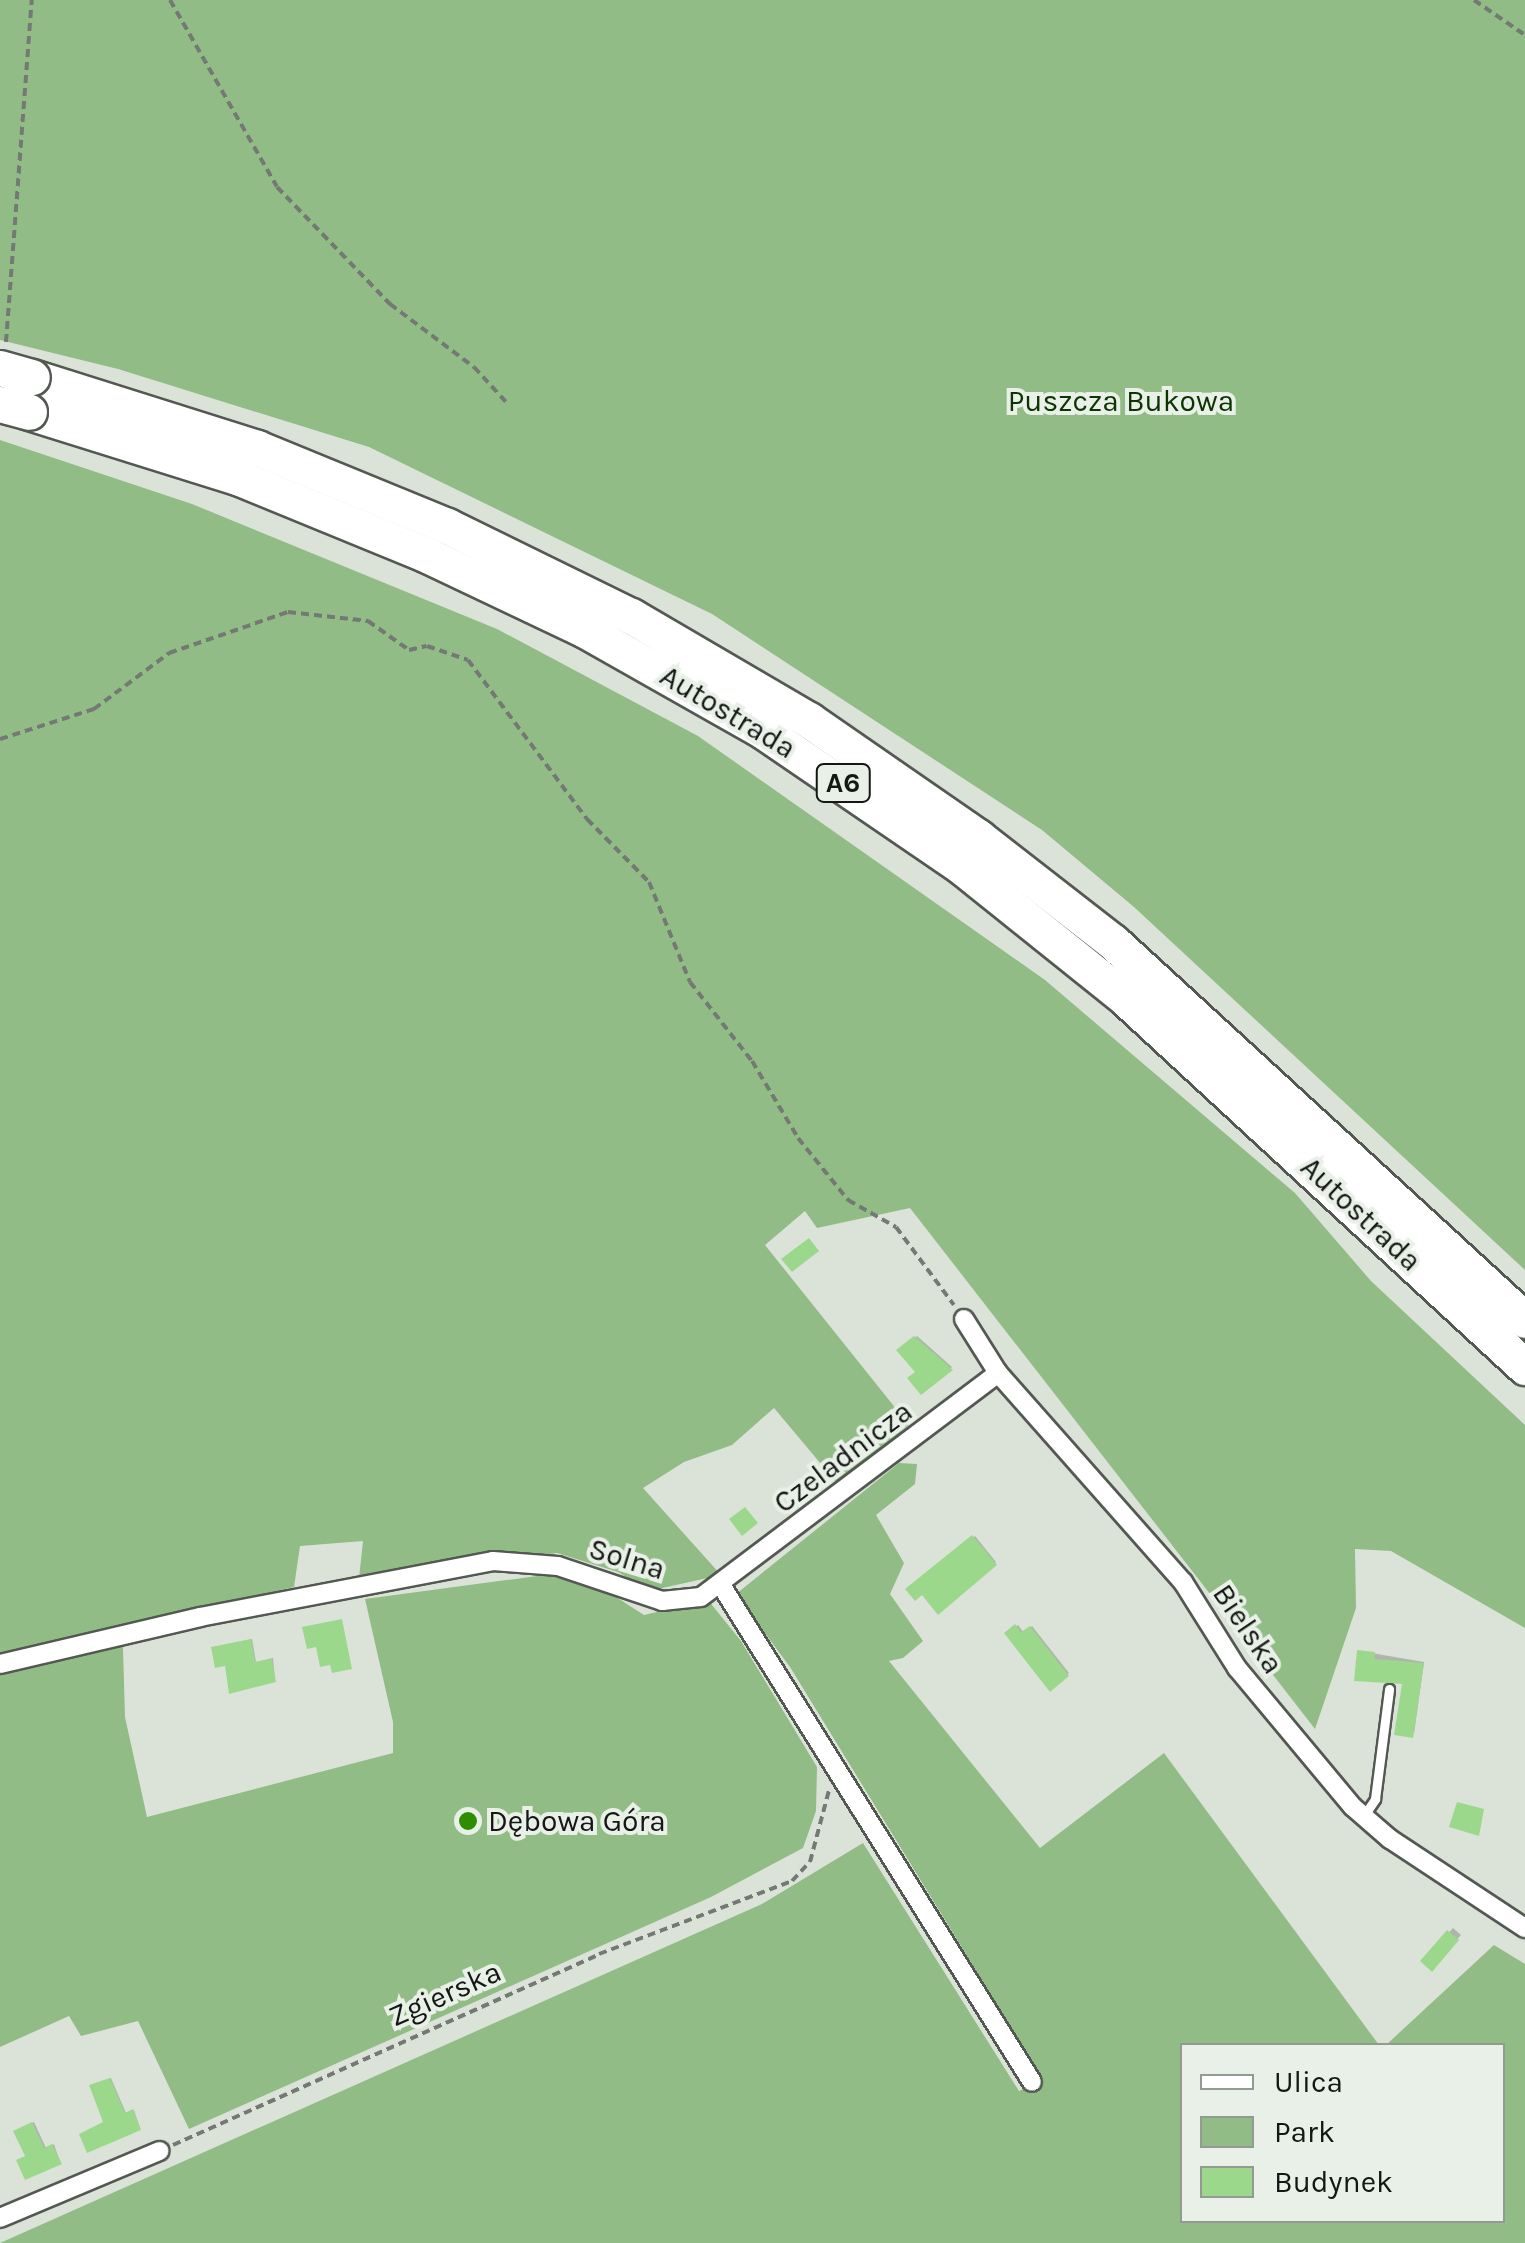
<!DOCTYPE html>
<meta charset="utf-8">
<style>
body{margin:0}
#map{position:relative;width:1525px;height:2243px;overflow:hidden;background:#dbe3d9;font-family:Karla,sans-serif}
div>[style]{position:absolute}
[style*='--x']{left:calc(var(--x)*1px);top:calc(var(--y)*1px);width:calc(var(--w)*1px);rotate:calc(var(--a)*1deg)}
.green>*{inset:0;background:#91bc86}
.shadow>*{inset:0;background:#0003}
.building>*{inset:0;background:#9bd88c}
.path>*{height:4px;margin-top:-2px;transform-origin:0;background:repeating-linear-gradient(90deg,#747973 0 8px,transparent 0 13px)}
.roads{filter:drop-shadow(2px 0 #535952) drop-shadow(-2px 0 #535952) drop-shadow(0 2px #535952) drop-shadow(0 -2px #535952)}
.service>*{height:9px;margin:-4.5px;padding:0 4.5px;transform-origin:4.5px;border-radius:4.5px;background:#fff}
.minor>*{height:18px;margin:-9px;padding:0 9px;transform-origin:9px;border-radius:9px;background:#fff}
.motorway>*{height:35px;margin:-17.5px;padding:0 17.5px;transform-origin:17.5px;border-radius:17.5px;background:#fff}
.bridges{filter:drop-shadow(2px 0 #535952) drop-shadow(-2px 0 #535952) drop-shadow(0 2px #535952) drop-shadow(0 -2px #535952)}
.motorway-bridge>*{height:35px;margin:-17.5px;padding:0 17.5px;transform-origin:17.5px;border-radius:17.5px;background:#fff}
.dots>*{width:28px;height:28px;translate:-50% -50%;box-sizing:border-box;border:5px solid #e8f0e7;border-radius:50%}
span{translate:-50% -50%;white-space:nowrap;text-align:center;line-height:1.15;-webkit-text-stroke:8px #e8f0e7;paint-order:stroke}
.shield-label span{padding:2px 8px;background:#e8f0e7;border:2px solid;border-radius:8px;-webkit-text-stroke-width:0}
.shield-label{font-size:28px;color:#141714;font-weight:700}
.park-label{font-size:30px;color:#0d3501}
.street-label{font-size:30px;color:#141714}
.poi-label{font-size:30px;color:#141714}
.left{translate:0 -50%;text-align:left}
.legend{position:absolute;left:1180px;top:2043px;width:325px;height:180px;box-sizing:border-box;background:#e8f0e7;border:2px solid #939993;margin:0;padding:12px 18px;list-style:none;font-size:30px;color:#141714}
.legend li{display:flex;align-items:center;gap:20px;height:50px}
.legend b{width:50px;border:2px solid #939993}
</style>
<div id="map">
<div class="green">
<i style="clip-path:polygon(0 0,1525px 0,1525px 1270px,1134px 907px,1042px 830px,712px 614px,369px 447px,118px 369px,0 340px)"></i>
<i style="clip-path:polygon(0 440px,192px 504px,497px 629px,698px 736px,1045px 980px,1295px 1193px,1371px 1281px,1525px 1425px,1525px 1628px,1391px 1551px,1355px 1549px,1356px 1608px,1315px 1729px,910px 1208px,817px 1228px,805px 1211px,765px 1245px,909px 1425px,837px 1483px,774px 1408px,732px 1445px,684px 1462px,643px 1488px,721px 1575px,649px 1591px,618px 1572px,557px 1553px,359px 1578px,363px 1541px,300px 1546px,294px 1587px,130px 1624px,123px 1648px,125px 1717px,147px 1817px,393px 1753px,393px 1722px,365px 1599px,552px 1574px,605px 1590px,644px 1615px,708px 1600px,741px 1641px,817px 1767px,816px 1811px,803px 1848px,711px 1897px,189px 2129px,138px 2021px,81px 2036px,69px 2016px,0 2047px)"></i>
<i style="clip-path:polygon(899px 1463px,917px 1464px,915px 1484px,876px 1515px,904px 1563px,890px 1594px,923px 1641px,903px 1658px,889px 1661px,1040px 1848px,1164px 1753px,1379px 2045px,1182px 2046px,1182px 2220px,1502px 2220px,1502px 2046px,1386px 2045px,1494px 1945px,1525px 1964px,1525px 2243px,0 2243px,762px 1904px,863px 1843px,1019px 2091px,1043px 2080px,790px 1667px,736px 1594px)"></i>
</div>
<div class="shadow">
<i style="clip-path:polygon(917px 1336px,952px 1367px,922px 1392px,918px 1372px,900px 1350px)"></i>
<i style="clip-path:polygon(975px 1536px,996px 1562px,938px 1611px,923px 1592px,909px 1589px)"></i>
<i style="clip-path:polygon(1018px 1625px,1024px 1633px,1032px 1626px,1069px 1673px,1050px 1688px,1007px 1633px)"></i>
<i style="clip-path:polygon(252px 1639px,256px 1662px,273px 1658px,275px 1679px,227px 1663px,214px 1648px)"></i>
<i style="clip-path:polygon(1360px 1651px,1424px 1662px,1414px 1734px,1404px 1681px)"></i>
<i style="clip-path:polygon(1453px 1928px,1461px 1935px,1431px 1968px,1423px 1961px)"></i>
<i style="clip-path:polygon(111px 2078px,126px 2113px,134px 2110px,140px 2128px,106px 2122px,93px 2084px)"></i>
<i style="clip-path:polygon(34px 2122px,46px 2148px,54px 2144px,60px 2162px,28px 2156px,17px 2130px)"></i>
</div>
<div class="building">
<i style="clip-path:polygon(809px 1238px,819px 1251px,792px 1272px,781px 1259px)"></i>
<i style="clip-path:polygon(914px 1336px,953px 1370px,921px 1395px,907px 1378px,915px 1372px,896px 1350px)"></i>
<i style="clip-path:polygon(745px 1507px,758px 1523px,742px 1536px,729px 1519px)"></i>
<i style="clip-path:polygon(972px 1535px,997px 1565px,938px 1615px,922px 1595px,915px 1601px,905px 1589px)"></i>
<i style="clip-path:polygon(342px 1619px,352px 1669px,332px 1673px,330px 1665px,320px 1667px,316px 1647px,307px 1649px,302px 1627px)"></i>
<i style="clip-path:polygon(1015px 1624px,1021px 1632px,1030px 1626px,1069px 1676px,1050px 1692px,1004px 1633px)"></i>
<i style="clip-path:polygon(251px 1639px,255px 1662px,272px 1659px,276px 1682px,229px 1694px,225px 1666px,215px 1668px,211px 1647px)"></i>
<i style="clip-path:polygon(1357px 1650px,1375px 1652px,1374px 1659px,1424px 1663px,1413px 1738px,1394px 1735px,1402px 1684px,1354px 1681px)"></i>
<i style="clip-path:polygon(1457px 1802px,1484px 1809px,1479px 1836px,1449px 1827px)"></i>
<i style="clip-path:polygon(1447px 1930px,1459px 1940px,1432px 1972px,1420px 1961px)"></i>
<i style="clip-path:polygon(110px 2078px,125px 2113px,133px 2109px,141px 2130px,87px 2153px,79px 2134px,103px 2122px,89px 2085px)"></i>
<i style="clip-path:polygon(32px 2122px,44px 2148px,52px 2144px,62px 2164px,25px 2180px,16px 2160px,25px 2156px,13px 2131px)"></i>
</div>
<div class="path">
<i style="--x:170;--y:0;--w:215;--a:60.2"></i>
<i style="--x:277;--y:187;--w:163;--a:46"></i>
<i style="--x:390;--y:304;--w:105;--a:36.9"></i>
<i style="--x:474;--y:367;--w:47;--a:47.6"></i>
<i style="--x:1474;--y:0;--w:62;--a:34.5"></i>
<i style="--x:6;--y:342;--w:343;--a:-85.7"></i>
<i style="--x:0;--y:739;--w:99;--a:-17.7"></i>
<i style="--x:94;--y:709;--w:94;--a:-36.7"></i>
<i style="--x:169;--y:653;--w:126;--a:-19"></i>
<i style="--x:288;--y:612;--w:81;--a:6.4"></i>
<i style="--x:368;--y:621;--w:50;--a:35.3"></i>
<i style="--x:409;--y:650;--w:18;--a:-13"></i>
<i style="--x:427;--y:646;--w:43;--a:18.9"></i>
<i style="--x:468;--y:660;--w:199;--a:53.2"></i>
<i style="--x:587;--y:819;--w:88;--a:45.5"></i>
<i style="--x:649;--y:882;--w:108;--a:67.7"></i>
<i style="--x:690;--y:982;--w:100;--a:51.9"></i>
<i style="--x:752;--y:1061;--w:90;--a:59.1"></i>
<i style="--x:798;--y:1138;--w:80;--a:51.1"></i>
<i style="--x:848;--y:1200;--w:55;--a:29.4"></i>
<i style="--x:896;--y:1227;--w:97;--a:53.4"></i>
<i style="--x:173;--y:2145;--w:467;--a:-24.1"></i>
<i style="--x:599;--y:1954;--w:206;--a:-20.7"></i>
<i style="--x:792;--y:1881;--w:26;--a:-47"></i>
<i style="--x:810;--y:1862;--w:74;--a:-75.2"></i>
</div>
<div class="roads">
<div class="service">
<i style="--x:1363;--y:1817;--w:22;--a:-56"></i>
<i style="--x:1375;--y:1799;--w:111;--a:-82.7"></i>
</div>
<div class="minor">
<i style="--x:964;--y:1319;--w:64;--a:57.8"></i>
<i style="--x:998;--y:1373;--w:279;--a:48.5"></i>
<i style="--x:1183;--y:1582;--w:102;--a:57.9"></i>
<i style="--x:1237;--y:1668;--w:181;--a:50.2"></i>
<i style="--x:1353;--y:1807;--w:49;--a:40.9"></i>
<i style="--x:1390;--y:1839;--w:162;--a:33.4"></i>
<i style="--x:721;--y:1585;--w:586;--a:57.96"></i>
<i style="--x:0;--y:1664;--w:205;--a:-13.2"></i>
<i style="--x:200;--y:1617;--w:298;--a:-10.8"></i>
<i style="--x:493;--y:1561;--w:65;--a:4.4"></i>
<i style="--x:558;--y:1566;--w:110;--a:18.6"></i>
<i style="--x:662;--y:1601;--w:39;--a:-6"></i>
<i style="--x:701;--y:1597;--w:372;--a:-37"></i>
<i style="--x:0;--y:2218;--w:173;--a:-22.8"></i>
</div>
<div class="motorway">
<i style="--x:32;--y:377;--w:236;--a:17.5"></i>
<i style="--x:257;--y:448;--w:205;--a:22.3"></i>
<i style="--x:447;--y:526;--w:205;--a:26.1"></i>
<i style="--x:631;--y:616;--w:206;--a:30.3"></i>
<i style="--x:809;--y:720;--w:206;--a:34.7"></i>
<i style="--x:978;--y:837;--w:171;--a:37.9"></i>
<i style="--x:1113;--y:942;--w:559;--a:42.54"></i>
<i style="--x:29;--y:412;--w:218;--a:17.4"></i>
<i style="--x:237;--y:477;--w:205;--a:22.3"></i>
<i style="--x:427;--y:555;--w:173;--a:25.4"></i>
<i style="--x:583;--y:629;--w:207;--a:29.5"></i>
<i style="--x:763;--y:731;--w:241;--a:34.3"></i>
<i style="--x:962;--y:867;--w:208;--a:38.7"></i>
<i style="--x:1124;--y:997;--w:546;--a:42.7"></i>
</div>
</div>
<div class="bridges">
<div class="motorway-bridge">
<i style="--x:0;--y:368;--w:33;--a:16"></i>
<i style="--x:0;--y:404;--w:30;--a:15"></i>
</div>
</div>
<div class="dots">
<i style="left:468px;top:1821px;background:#2e8d00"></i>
</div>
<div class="shield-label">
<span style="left:843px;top:783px">A6</span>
</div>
<div class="park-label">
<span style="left:1121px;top:401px">Puszcza Bukowa</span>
</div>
<div class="street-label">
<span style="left:728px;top:712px;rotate:31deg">Autostrada</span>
<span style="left:1361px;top:1214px;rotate:43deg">Autostrada</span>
<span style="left:843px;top:1457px;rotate:-37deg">Czeladnicza</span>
<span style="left:627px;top:1559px;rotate:17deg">Solna</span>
<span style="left:1248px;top:1629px;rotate:56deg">Bielska</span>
<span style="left:445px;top:1994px;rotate:-24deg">Zgierska</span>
</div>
<div class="poi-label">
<span class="left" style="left:488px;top:1821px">Dębowa Góra</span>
</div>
<ul class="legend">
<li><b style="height:12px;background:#fff"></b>Ulica</li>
<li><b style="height:28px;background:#91bc86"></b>Park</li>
<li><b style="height:28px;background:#9bd88c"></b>Budynek</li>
</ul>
</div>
